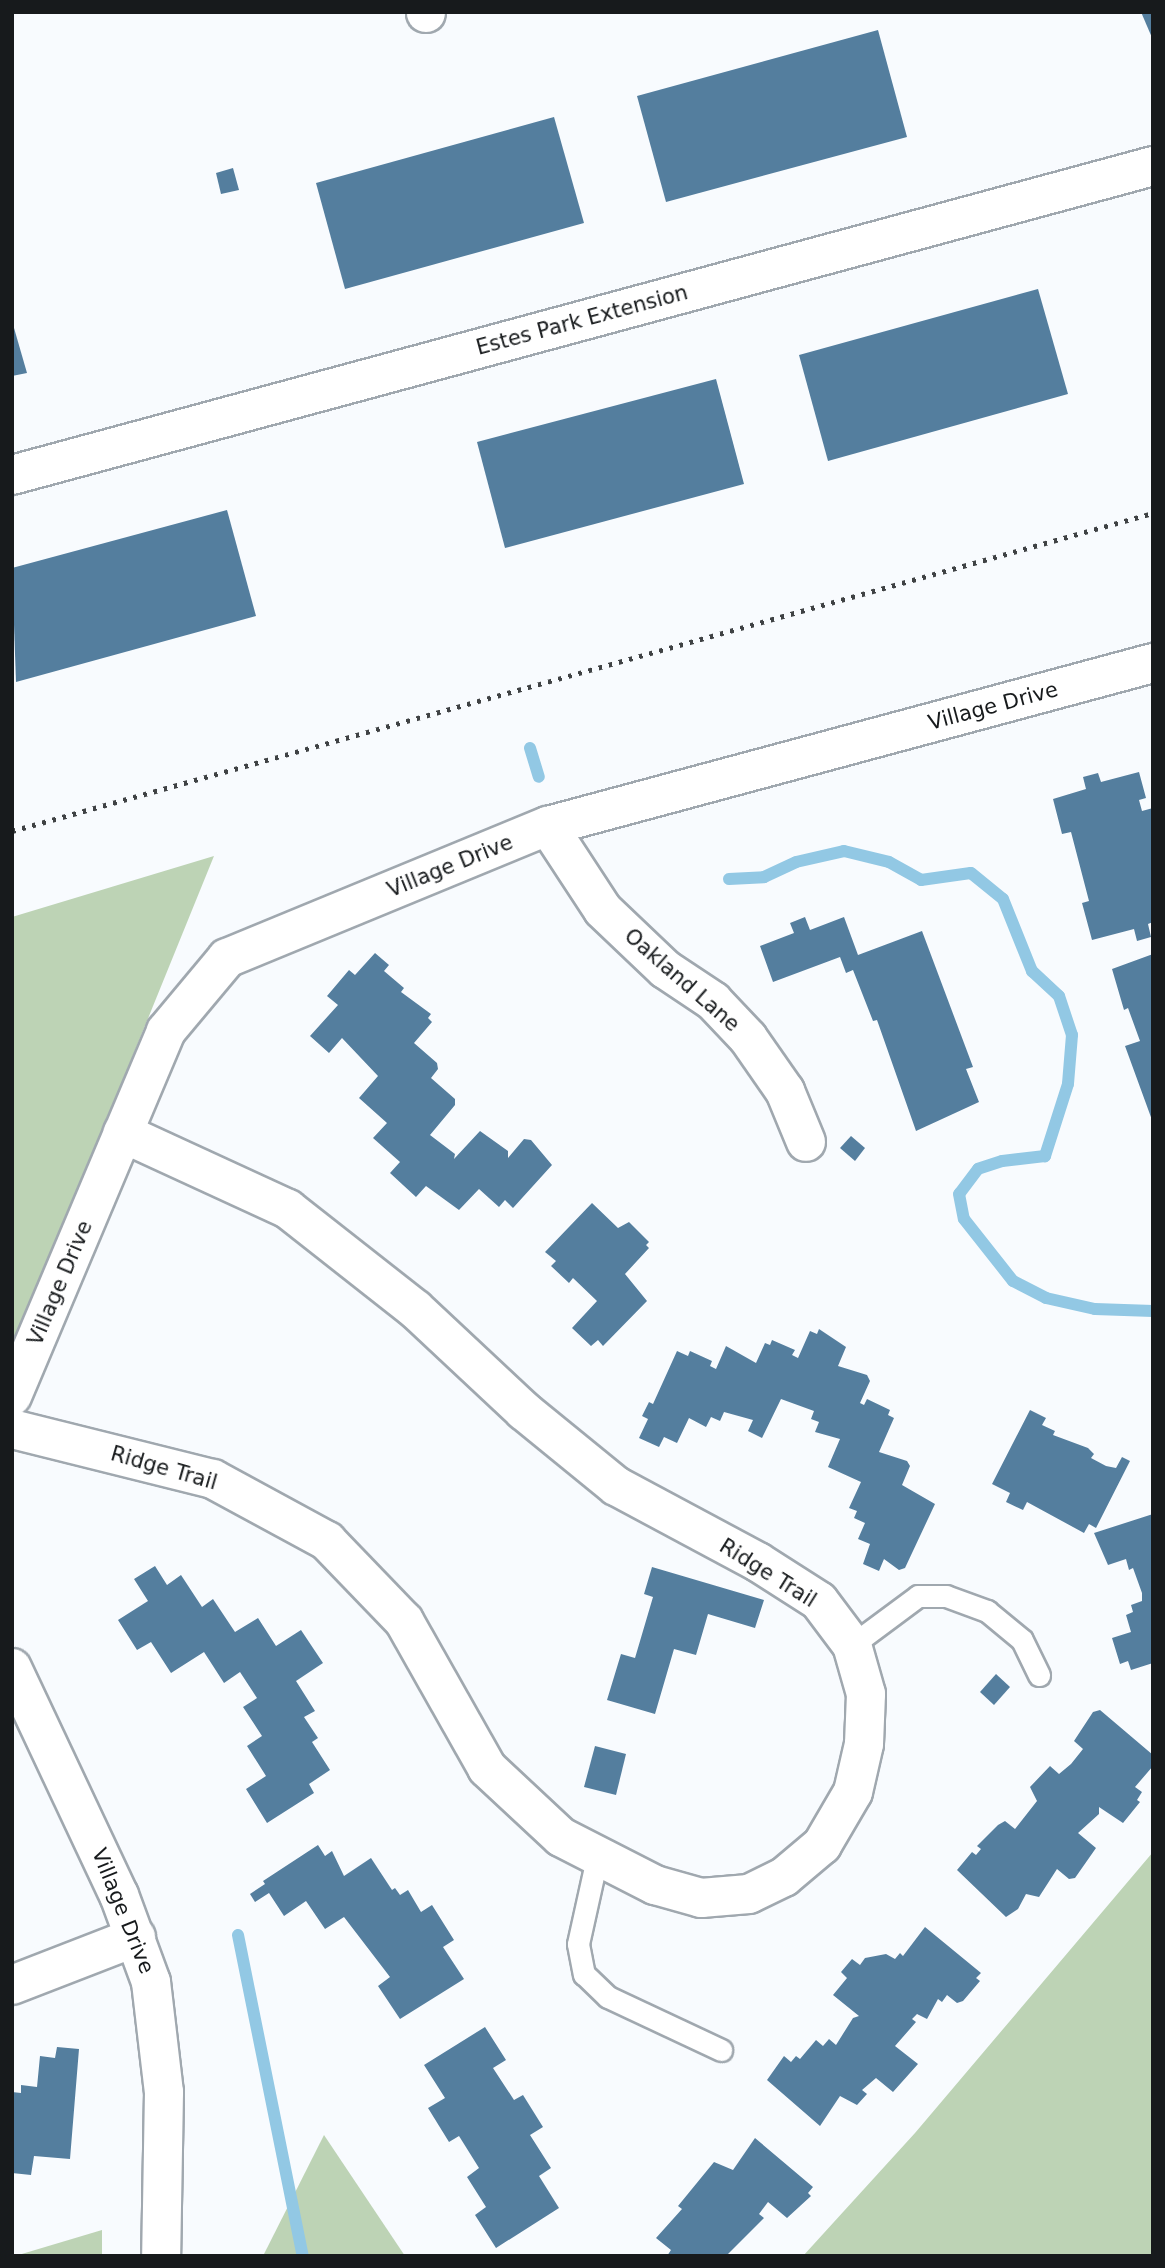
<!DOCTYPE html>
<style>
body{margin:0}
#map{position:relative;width:1165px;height:2268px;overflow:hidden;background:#f8fbfe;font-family:"DejaVu Sans",sans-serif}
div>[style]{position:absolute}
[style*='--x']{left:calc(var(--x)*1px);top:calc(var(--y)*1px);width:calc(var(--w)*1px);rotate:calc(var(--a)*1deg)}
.green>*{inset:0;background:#bdd3b5}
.stream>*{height:12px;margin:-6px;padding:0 6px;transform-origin:6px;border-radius:6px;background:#92c8e4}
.building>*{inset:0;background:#547e9e}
.roads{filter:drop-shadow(2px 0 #a0a8af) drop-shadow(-2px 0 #a0a8af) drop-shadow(0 2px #a0a8af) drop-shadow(0 -2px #a0a8af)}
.lane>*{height:21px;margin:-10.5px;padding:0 10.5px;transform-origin:10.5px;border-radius:10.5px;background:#fff}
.street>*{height:38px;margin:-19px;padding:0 19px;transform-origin:19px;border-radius:19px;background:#fff}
.rail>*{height:5px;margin-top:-2.5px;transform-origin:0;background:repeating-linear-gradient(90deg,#3f4244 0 3.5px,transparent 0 10.5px)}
span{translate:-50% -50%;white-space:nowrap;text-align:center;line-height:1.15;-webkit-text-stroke:7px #fff;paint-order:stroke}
.street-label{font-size:21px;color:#171a1c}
.frame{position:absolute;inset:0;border:14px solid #171a1c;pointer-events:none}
</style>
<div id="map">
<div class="green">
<i style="clip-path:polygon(214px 856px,12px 1353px,12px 917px)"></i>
<i style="clip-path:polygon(1153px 1852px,1153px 2256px,803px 2256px,915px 2133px)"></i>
<i style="clip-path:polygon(324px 2135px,405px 2256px,263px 2256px)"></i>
<i style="clip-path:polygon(102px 2230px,102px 2256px,15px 2256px)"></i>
</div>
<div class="stream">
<i style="--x:530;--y:748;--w:30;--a:73"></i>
<i style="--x:729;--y:879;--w:35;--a:-3"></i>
<i style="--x:764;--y:877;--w:35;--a:-25"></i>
<i style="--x:796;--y:862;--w:49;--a:-12.9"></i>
<i style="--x:844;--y:851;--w:46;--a:13.7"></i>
<i style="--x:889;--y:862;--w:37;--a:29"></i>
<i style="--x:921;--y:880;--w:50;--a:-8"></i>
<i style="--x:971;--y:873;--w:41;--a:39.1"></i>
<i style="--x:1003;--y:899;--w:78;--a:68.1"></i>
<i style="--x:1032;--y:971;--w:37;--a:43"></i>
<i style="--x:1059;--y:996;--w:41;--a:71.6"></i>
<i style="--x:1072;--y:1035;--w:49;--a:94.7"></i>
<i style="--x:1068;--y:1084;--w:76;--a:107.7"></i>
<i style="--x:1045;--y:1156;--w:43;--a:173.4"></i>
<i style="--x:1002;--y:1161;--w:25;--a:162"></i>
<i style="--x:978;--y:1169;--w:31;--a:127"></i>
<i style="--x:959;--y:1194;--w:25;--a:79"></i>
<i style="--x:964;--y:1219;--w:79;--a:51.7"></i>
<i style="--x:1013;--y:1281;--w:37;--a:27"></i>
<i style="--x:1046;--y:1298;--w:50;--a:12.7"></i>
<i style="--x:1095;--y:1309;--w:58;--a:2"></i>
<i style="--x:238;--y:1935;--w:328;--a:78.6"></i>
</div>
<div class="building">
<i style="clip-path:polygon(1141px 12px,1153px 12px,1153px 40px)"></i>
<i style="clip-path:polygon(878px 30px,907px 137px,666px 202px,637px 96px)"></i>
<i style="clip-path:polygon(554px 117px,584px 223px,345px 289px,316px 183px)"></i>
<i style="clip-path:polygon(233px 168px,239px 190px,221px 194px,216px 173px)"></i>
<i style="clip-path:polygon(1038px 289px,1068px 394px,828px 461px,799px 355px)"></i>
<i style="clip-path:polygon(12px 321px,27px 373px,12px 376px)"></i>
<i style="clip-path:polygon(716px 379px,744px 484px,505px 548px,477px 442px)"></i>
<i style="clip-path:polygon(227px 510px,256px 616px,16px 682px,12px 568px)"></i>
<i style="clip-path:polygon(1139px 772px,1146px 798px,1139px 800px,1142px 811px,1153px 808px,1153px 922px,1148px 924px,1151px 937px,1137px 941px,1134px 929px,1092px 940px,1082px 903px,1089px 901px,1071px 832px,1062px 834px,1053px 799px,1086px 789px,1083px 777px,1098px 773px,1101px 782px)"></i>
<i style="clip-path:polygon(805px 917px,810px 930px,844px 917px,858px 955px,922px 931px,973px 1067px,966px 1069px,979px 1102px,916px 1131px,877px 1020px,873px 1021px,853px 970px,846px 973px,840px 957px,773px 982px,760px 946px,794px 933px,790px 923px)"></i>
<i style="clip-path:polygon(375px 953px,389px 965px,384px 971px,404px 988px,401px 992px,431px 1014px,428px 1018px,432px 1022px,414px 1043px,437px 1063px,438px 1069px,431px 1078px,455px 1099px,455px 1105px,430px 1135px,455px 1154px,454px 1159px,480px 1131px,508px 1151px,508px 1158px,524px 1139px,531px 1140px,552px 1165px,513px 1208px,505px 1200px,499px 1207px,479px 1189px,459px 1210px,426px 1186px,416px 1197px,390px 1173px,400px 1162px,373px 1138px,387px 1123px,359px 1098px,378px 1076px,342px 1038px,329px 1053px,310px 1036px,338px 1005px,327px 996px,349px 970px,355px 975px)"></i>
<i style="clip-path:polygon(1153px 954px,1153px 1119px,1152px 1120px,1125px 1046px,1140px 1041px,1128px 1008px,1124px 1010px,1112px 969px)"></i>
<i style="clip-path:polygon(851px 1136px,865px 1148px,855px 1161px,840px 1148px)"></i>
<i style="clip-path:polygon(592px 1203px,618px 1228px,629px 1222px,649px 1242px,646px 1245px,649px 1248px,625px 1274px,647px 1301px,603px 1346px,598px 1340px,591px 1346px,572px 1328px,597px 1301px,573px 1278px,569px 1283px,551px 1266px,556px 1261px,545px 1252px)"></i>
<i style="clip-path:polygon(819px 1329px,846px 1347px,838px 1366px,867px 1375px,870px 1381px,860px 1403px,864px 1405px,867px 1399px,890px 1410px,888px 1415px,894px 1418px,879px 1452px,907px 1461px,910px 1466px,902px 1485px,935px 1504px,905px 1568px,899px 1570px,884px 1559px,879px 1571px,863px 1564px,870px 1544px,858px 1539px,865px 1523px,854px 1518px,857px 1511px,849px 1508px,861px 1482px,828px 1467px,840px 1439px,815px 1432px,819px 1422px,811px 1419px,814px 1411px,781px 1399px,762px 1438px,748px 1431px,753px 1420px,724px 1412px,720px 1421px,711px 1417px,706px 1427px,689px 1418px,677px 1443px,664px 1437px,659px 1447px,639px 1438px,648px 1419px,642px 1416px,649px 1402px,653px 1404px,677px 1351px,688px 1356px,690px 1351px,712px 1361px,710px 1366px,716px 1369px,726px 1346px,756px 1363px,765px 1343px,770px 1345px,772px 1340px,795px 1350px,792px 1355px,798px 1358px,810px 1331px,817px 1334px)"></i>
<i style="clip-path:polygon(1030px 1410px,1046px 1418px,1042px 1425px,1055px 1431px,1053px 1435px,1088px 1448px,1094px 1454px,1091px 1458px,1106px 1466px,1116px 1468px,1122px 1457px,1130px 1461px,1096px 1528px,1089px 1524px,1084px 1533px,1027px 1502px,1023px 1510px,1006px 1502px,1010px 1493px,992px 1484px)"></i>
<i style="clip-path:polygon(1153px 1514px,1153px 1663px,1131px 1670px,1128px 1661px,1120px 1664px,1112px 1638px,1131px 1632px,1126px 1615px,1133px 1612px,1131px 1605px,1142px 1601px,1142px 1593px,1133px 1568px,1129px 1570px,1126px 1559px,1108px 1565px,1094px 1533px)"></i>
<i style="clip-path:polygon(155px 1566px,167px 1585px,181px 1575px,202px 1607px,213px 1599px,235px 1632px,258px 1618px,276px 1646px,301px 1630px,323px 1663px,296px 1681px,315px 1711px,304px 1717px,318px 1738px,312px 1742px,330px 1770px,309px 1784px,314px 1793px,267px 1823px,246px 1789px,266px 1776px,247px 1746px,262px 1736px,243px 1707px,257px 1698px,240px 1672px,224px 1683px,204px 1652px,171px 1673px,151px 1642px,137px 1650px,118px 1620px,148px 1601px,134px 1579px)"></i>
<i style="clip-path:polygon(652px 1567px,764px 1600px,755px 1628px,708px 1614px,696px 1655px,674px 1649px,655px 1714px,607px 1700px,621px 1654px,635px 1658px,653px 1597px,644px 1594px)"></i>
<i style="clip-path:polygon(996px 1674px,1010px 1687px,994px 1705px,980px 1692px)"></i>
<i style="clip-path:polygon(1100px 1710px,1153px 1755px,1153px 1766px,1135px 1787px,1142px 1792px,1137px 1800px,1140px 1802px,1123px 1823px,1099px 1807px,1099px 1814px,1078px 1833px,1096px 1848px,1075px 1878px,1069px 1879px,1057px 1869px,1039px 1897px,1026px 1894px,1018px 1909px,1006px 1917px,957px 1870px,972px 1852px,976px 1855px,981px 1849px,977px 1846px,998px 1825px,1005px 1821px,1015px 1829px,1037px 1801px,1030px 1787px,1050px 1766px,1059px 1774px,1071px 1764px,1083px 1749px,1074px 1741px,1093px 1712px)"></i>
<i style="clip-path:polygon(595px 1746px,626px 1754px,616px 1795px,584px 1787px)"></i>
<i style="clip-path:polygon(318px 1845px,325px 1856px,332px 1851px,344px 1876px,371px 1858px,392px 1890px,395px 1888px,400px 1895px,408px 1890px,421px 1912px,432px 1905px,454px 1940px,443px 1947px,464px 1979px,400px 2019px,378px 1986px,390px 1977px,344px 1917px,325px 1929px,306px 1901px,284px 1916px,269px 1893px,255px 1902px,250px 1894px,265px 1884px,263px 1881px)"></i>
<i style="clip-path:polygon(925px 1927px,981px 1973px,976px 1978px,980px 1981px,963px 2001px,957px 2003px,947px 1995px,942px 2002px,938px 1999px,927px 2019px,917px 2014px,912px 2019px,916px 2022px,895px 2046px,918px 2064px,893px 2092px,876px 2078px,862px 2090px,867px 2094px,857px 2105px,840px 2096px,820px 2126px,767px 2080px,784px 2056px,791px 2062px,796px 2056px,800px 2059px,816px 2040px,823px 2046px,829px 2039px,836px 2045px,853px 2018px,859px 2016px,833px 1995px,847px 1978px,841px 1972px,852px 1959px,860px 1965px,865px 1958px,886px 1954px,895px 1959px,900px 1953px,903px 1956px)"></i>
<i style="clip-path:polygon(485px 2027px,506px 2060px,493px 2068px,514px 2100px,523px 2095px,543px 2127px,530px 2135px,551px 2168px,539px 2176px,559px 2208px,496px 2248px,475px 2215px,486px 2207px,467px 2177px,479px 2168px,459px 2136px,449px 2142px,428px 2108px,445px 2098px,424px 2065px)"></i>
<i style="clip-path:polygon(57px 2047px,79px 2049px,70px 2159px,34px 2156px,31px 2175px,12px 2173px,12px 2092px,21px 2093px,21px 2085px,37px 2087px,40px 2056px,55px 2058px)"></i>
<i style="clip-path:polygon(755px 2138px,813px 2187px,808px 2193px,811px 2196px,787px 2218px,768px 2202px,759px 2214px,764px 2218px,726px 2256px,667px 2256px,671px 2250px,656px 2238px,682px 2209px,678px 2206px,714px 2162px,733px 2170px)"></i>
</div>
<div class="roads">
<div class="lane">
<i style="--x:852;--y:1645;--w:82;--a:-36.6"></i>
<i style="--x:918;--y:1596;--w:28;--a:0"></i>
<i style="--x:946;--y:1596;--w:44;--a:20.1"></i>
<i style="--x:987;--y:1611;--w:45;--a:39.6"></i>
<i style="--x:1022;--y:1640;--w:39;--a:64"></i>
<i style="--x:597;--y:1858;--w:88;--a:102.5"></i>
<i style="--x:578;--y:1944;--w:31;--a:79"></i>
<i style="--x:584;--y:1974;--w:33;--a:44"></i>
<i style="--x:608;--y:1997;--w:125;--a:25.1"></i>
</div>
<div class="street">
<i style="--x:426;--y:13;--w:1;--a:-90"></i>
<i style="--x:12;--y:475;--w:1182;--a:-15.15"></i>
<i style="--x:548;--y:826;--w:100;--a:56.8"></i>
<i style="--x:603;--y:910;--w:86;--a:43.6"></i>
<i style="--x:665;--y:969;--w:58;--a:33.7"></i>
<i style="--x:713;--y:1001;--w:51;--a:46.6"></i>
<i style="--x:748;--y:1038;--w:65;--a:55.1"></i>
<i style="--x:785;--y:1091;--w:55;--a:67.6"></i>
<i style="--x:12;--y:1396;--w:396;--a:-67.1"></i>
<i style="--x:166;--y:1031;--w:95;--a:-50.1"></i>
<i style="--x:227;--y:958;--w:347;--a:-22.4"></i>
<i style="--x:548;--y:826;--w:627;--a:-15.08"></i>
<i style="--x:12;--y:1429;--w:207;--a:14"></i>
<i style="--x:213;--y:1479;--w:130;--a:28.5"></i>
<i style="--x:327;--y:1541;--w:111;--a:46.1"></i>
<i style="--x:404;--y:1621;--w:169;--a:60.5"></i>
<i style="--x:487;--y:1768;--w:101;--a:43"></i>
<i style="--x:561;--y:1837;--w:106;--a:27.1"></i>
<i style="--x:655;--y:1885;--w:48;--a:15.8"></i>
<i style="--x:701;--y:1898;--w:48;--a:-4.8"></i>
<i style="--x:749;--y:1894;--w:39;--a:-26"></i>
<i style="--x:784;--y:1877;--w:50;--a:-40.1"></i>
<i style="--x:822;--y:1845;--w:61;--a:-59.7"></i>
<i style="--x:853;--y:1792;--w:49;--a:-77.1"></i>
<i style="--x:864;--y:1744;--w:50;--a:-87.7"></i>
<i style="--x:866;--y:1694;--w:51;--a:-105.9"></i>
<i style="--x:852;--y:1645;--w:55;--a:-126.9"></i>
<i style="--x:819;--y:1601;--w:72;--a:-147.4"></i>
<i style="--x:758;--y:1562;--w:161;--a:-151.8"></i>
<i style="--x:616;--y:1486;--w:119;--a:-140.8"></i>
<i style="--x:524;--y:1411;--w:149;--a:-136.9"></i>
<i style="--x:415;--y:1309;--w:162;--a:-141.8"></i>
<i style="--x:288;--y:1209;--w:182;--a:-155.3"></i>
<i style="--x:12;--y:1668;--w:251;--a:64.8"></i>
<i style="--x:119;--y:1895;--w:93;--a:69.8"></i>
<i style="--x:151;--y:1982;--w:111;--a:83.3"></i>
<i style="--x:164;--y:2092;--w:164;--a:91"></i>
<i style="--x:12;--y:1985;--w:133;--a:-21.2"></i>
</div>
</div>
<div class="rail">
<i style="--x:12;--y:831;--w:1184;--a:-15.57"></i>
</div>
<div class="street-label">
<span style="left:582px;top:320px;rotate:-15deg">Estes Park Extension</span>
<span style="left:993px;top:706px;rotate:-15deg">Village Drive</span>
<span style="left:450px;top:866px;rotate:-22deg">Village Drive</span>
<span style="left:682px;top:980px;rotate:41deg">Oakland Lane</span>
<span style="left:60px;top:1283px;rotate:-67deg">Village Drive</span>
<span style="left:164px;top:1468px;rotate:16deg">Ridge Trail</span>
<span style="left:768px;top:1573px;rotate:32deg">Ridge Trail</span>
<span style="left:123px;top:1911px;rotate:68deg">Village Drive</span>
</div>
<div class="frame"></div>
</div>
